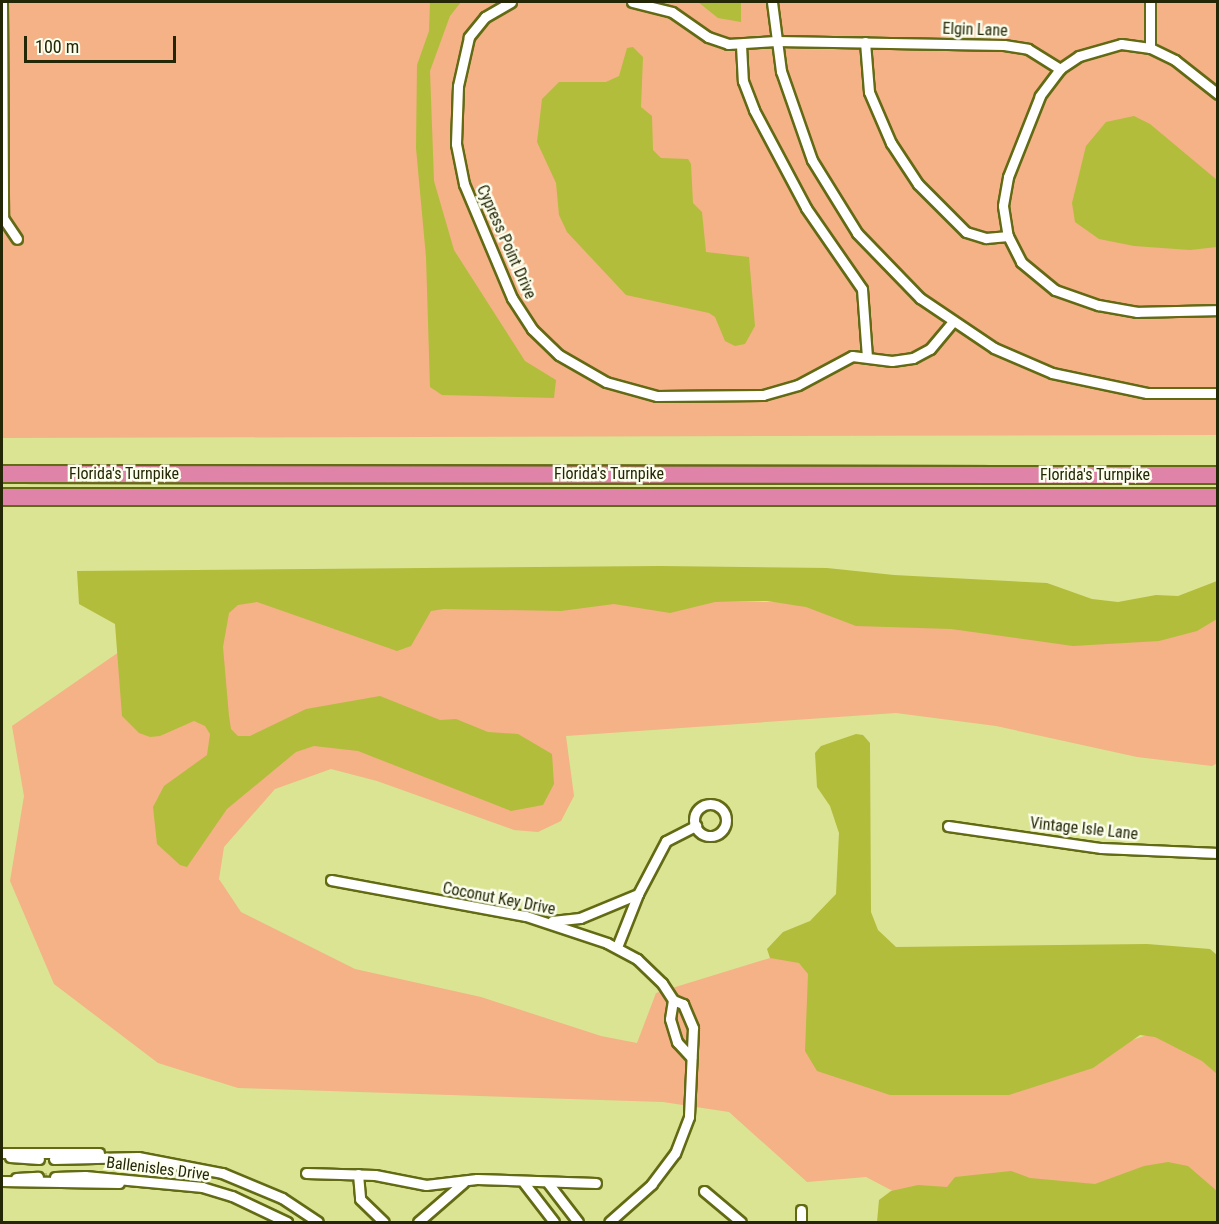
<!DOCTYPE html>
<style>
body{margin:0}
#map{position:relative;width:1219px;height:1224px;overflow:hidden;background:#dae492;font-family:"Roboto Condensed",sans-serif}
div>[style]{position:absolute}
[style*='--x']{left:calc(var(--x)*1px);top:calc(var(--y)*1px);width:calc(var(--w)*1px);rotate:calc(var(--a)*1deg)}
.green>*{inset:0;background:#f4b286}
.water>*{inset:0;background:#b2bd3c}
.minor-tunnel>*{height:9px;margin-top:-4.5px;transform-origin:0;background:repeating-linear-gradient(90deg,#b6be76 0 9px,transparent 0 13.5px)}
.roads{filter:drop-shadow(2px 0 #636a14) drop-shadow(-2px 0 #636a14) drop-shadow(0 2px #636a14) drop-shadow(0 -2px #636a14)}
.minor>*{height:9px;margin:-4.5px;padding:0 4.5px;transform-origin:4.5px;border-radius:4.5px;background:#fff}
.minor>.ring{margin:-4.5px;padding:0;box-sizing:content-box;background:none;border:9px solid #fff;border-radius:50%}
.motorway>*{height:16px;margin:-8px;padding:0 8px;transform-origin:8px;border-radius:8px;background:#df83a9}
span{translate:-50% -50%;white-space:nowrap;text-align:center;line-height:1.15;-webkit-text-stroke:5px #fcfeee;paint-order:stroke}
.street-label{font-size:16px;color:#242705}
.frame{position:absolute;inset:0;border:3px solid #242705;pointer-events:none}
.scale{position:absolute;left:24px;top:36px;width:152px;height:27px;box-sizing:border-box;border:3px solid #242705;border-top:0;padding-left:8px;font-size:18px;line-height:21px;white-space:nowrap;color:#242705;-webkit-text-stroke:4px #fcfeee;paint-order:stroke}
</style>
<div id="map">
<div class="green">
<i style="clip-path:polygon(2px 2px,1217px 2px,1217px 435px,2px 438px)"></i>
<i style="clip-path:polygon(197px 598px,1217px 605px,1218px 763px,1212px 766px,1137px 757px,996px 726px,896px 713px,566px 736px,574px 796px,561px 821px,538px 832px,514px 830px,377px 781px,331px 769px,275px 789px,224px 847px,219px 879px,241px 912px,355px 969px,481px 997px,601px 1036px,637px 1043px,656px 993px,770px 958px,808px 956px,1017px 1079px,1162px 1030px,1217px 1063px,1217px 1214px,1128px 1186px,912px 1201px,866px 1177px,807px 1182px,729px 1112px,663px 1102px,238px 1088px,158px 1063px,54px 984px,10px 881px,24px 796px,12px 726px)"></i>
</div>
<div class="water">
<i style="clip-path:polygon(430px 2px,461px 2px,450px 16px,430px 71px,434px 181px,454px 250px,525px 361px,556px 380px,554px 398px,442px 395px,430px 387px,426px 257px,416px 148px,417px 65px,429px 31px)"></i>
<i style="clip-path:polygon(698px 2px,741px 2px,741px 22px,718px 18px)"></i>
<i style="clip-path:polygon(633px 47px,643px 57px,641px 107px,652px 116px,653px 150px,661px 158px,688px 159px,691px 164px,693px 203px,702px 212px,706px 252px,749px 257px,755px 326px,745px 344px,735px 346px,725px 341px,715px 317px,709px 313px,626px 295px,567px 232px,559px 215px,556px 183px,537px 142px,542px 99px,559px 82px,606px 82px,619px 76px,627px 48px)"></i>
<i style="clip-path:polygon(1134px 116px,1150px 124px,1217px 180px,1217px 247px,1190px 250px,1134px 246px,1099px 239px,1075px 222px,1072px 203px,1086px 146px,1106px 122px)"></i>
<i style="clip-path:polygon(660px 566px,827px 568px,894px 575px,1047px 583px,1092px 599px,1118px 602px,1156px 595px,1178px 596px,1217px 581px,1217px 619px,1197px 631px,1159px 641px,1073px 646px,951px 629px,856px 626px,806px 607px,767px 601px,715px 602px,670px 613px,614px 604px,561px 611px,444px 609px,431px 611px,411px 646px,397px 651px,257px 602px,238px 605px,229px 613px,223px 647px,229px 716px,231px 729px,238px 736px,250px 736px,306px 709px,380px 696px,440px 720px,456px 719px,488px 732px,518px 734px,552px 754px,554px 784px,543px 805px,511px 811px,358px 751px,314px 746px,296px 752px,227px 809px,187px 867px,180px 865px,157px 844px,153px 807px,164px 786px,207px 755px,210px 734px,205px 726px,194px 721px,160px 736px,150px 737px,139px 733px,122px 716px,115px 624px,79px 604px,77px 571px)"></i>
<i style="clip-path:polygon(856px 734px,863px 735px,870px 743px,871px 912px,878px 930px,896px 947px,1147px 944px,1210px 949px,1217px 955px,1217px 1074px,1202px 1061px,1155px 1037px,1140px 1035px,1093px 1068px,1009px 1095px,890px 1095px,817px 1071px,805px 1051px,808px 974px,799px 963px,770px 958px,767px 949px,783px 932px,810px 921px,836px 894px,839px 833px,830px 806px,817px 787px,815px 753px,821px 746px)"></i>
<i style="clip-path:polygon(1168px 1162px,1188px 1166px,1217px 1191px,1217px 1222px,877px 1222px,879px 1200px,891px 1191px,918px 1185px,947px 1187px,955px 1177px,1011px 1171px,1030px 1178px,1095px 1184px,1144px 1166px)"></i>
</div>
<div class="minor-tunnel">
<i style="--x:38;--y:1177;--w:17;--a:0"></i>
</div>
<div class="roads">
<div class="minor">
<i style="--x:2;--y:2;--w:216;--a:89.7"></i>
<i style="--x:3;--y:218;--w:25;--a:56"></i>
<i style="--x:511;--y:2;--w:30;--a:150"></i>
<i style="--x:485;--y:17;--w:26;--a:129"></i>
<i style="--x:469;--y:37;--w:50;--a:102.7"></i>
<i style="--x:458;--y:86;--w:58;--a:92"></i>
<i style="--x:456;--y:144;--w:41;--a:78.7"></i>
<i style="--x:464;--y:184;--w:124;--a:67.2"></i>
<i style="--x:512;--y:298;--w:37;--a:57"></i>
<i style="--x:532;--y:329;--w:37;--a:44"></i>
<i style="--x:559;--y:355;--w:54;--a:29.9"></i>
<i style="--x:606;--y:382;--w:53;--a:15.4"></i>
<i style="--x:657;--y:396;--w:106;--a:-0.5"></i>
<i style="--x:763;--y:395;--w:36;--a:-16"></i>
<i style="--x:798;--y:385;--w:61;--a:-28.2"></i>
<i style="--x:852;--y:356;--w:40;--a:7.1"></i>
<i style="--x:892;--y:361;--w:21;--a:-8"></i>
<i style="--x:913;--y:358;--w:19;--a:-28"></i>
<i style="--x:930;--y:349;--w:34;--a:-50"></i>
<i style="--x:632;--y:2;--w:41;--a:14"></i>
<i style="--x:672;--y:12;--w:44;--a:34.8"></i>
<i style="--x:708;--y:37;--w:21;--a:19"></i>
<i style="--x:728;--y:44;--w:48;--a:-3.6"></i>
<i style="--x:776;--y:41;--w:228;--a:1"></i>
<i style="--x:1004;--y:45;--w:24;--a:9"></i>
<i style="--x:1028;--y:49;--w:38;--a:32"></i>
<i style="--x:772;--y:2;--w:70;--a:82.6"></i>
<i style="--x:781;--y:71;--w:94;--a:70.8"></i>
<i style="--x:812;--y:160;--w:86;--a:58.3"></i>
<i style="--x:857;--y:233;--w:91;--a:45.9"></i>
<i style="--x:920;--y:298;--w:89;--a:34"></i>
<i style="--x:994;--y:348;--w:63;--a:23.3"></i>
<i style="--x:1052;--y:373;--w:97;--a:11.9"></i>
<i style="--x:1147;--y:393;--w:71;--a:0"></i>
<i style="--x:1150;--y:2;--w:46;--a:90"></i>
<i style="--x:865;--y:42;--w:50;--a:85.4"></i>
<i style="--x:869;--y:92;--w:56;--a:66.7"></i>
<i style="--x:891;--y:143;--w:49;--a:56.6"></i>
<i style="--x:918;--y:184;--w:68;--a:45"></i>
<i style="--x:966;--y:232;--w:21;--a:17"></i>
<i style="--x:986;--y:238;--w:22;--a:-5"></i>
<i style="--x:741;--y:45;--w:36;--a:87"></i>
<i style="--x:743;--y:81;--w:31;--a:69"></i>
<i style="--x:754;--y:110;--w:111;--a:62"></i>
<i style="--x:806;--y:208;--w:98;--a:55.3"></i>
<i style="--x:862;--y:289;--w:68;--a:85.8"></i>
<i style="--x:1218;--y:94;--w:55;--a:-141.7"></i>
<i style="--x:1175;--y:60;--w:28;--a:-154"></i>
<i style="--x:1150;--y:48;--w:29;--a:-172"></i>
<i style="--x:1121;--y:44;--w:44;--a:164.1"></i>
<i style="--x:1079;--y:56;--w:23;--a:146"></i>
<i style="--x:1060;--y:69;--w:34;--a:127"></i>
<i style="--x:1040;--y:96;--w:87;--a:111.6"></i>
<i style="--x:1008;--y:177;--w:29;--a:100"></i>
<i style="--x:1003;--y:206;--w:30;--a:81"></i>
<i style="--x:1008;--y:236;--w:29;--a:63"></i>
<i style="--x:1021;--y:262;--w:44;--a:39.5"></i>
<i style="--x:1055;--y:290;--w:46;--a:19.2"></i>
<i style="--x:1098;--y:305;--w:40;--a:10"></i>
<i style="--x:1137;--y:312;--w:81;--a:-1.4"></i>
<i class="ring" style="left:694px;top:804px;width:23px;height:23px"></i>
<i style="--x:948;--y:826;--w:155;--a:8.2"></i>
<i style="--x:1101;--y:848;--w:117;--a:2.4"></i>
<i style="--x:331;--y:880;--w:198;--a:10.5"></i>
<i style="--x:526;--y:916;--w:85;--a:18.4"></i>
<i style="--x:607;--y:943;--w:34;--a:28"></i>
<i style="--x:637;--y:959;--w:35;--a:44"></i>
<i style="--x:662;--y:983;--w:20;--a:57"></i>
<i style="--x:673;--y:1000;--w:11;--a:22"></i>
<i style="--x:683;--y:1004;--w:26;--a:67"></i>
<i style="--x:693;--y:1028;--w:89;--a:92.6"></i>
<i style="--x:689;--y:1117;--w:39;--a:111"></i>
<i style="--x:675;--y:1153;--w:39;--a:127"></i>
<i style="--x:652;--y:1184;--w:57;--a:138.5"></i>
<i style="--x:552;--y:921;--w:28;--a:-6"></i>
<i style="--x:580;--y:918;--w:63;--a:-22.5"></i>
<i style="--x:638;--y:894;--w:60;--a:-62.2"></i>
<i style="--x:666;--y:841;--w:34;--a:-27"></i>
<i style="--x:617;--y:947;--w:57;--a:-68.4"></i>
<i style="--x:673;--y:1000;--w:19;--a:99"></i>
<i style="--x:670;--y:1019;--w:24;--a:73"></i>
<i style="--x:677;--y:1042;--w:21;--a:47"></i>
<i style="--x:2;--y:1153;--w:97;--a:0"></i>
<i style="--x:10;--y:1157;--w:29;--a:4"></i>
<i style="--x:54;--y:1159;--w:84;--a:-1.4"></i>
<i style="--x:138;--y:1157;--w:86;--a:10.8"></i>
<i style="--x:222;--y:1173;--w:65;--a:22.6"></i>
<i style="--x:282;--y:1198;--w:43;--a:33.7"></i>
<i style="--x:306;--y:1173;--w:69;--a:1.7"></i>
<i style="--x:375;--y:1175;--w:52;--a:11.1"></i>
<i style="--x:426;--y:1185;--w:51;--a:-6.7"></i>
<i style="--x:477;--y:1179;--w:119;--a:1.9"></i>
<i style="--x:358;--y:1174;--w:25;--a:85"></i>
<i style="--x:360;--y:1199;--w:33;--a:44"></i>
<i style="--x:55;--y:1177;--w:30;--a:-2"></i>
<i style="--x:85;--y:1176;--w:118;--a:5.4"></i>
<i style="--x:202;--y:1187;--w:31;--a:17"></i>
<i style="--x:232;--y:1196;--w:61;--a:25.3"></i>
<i style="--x:16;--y:1178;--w:22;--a:-3"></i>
<i style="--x:2;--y:1181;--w:117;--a:1"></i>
<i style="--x:524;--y:1183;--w:49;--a:52.4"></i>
<i style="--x:548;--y:1183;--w:49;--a:52.4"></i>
<i style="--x:704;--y:1191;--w:48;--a:40"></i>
<i style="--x:801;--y:1210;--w:12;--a:90"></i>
<i style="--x:418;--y:1222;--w:60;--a:-40.9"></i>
</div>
<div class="motorway">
<i style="--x:2;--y:474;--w:1216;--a:0.05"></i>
<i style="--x:2;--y:497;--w:1216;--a:0"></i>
</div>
</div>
<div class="street-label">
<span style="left:975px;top:30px;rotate:2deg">Elgin Lane</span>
<span style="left:506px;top:242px;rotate:66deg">Cypress Point Drive</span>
<span style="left:124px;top:474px">Florida's Turnpike</span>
<span style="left:609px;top:474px">Florida's Turnpike</span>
<span style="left:1095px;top:475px">Florida's Turnpike</span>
<span style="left:1084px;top:829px;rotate:6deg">Vintage Isle Lane</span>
<span style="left:499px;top:899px;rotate:11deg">Coconut Key Drive</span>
<span style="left:158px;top:1169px;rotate:7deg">Ballenisles Drive</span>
</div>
<div class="frame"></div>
<div class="scale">100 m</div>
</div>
